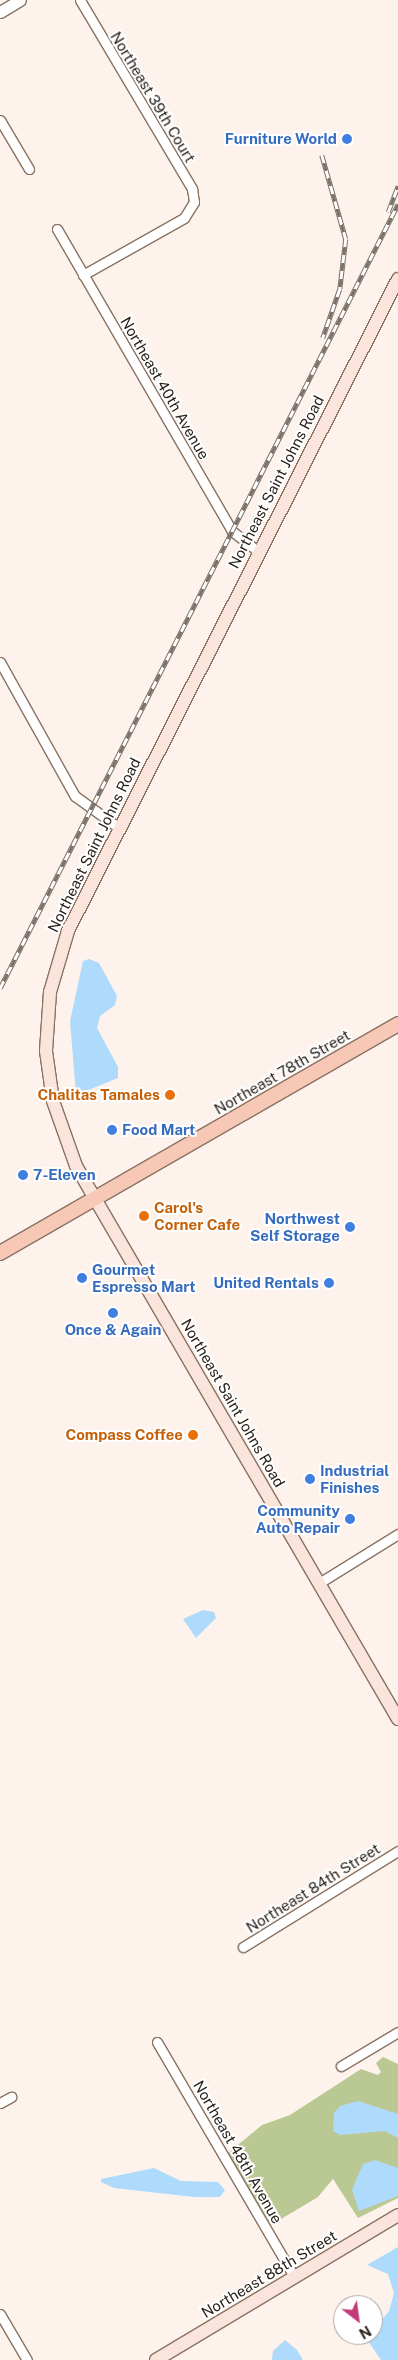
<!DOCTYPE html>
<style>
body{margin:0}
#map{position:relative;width:398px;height:2360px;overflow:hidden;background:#fdf3ec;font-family:"Public Sans",sans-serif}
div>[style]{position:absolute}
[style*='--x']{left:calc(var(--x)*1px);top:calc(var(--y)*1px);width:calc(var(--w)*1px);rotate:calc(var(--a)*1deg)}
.green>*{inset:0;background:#bac993}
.water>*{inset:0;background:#aedbfb}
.roads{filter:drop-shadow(1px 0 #887262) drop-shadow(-1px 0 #887262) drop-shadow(0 1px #887262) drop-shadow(0 -1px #887262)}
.minor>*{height:9px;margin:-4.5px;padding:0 4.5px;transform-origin:4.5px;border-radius:4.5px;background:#fff}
.tertiary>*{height:11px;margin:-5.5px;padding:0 5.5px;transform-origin:5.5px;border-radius:5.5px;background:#fff}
.secondary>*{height:12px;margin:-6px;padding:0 6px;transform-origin:6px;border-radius:6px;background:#fbe4db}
.primary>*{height:14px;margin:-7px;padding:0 7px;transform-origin:7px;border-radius:7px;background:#f7c8b6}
.rail>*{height:4.5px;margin-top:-2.25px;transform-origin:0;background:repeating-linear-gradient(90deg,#fff 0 8px,#79716a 0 16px);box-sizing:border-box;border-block:1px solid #79716a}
.dots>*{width:14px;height:14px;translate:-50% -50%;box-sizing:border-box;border:2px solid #fff;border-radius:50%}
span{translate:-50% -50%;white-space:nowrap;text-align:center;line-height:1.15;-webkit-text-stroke:4px #fff;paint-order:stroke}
.street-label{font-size:15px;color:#261e17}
.shop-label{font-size:15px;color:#366cbe;font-weight:700}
.right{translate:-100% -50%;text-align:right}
.left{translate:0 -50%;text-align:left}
.food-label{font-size:15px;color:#c56008;font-weight:700}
.north{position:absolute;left:333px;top:2295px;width:50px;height:50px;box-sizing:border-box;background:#fff;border:1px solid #a8a5a2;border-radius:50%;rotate:150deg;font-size:14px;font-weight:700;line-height:20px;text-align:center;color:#261e17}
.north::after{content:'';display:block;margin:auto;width:18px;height:22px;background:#c33b79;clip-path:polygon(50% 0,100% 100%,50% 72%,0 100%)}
</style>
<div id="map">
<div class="green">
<i style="clip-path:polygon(383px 2057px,398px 2064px,398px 2198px,358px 2218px,333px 2179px,318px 2197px,271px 2225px,228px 2153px,262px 2125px,290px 2115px,361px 2069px,378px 2075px,381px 2072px,376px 2063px)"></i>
</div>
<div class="water">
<i style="clip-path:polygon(89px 959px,99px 963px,117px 996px,115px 1005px,100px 1016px,97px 1028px,118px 1067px,118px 1078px,76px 1095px,70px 1021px,83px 961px)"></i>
<i style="clip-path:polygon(203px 1610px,214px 1612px,216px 1618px,196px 1638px,183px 1619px)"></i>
<i style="clip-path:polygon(358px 2101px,398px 2114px,398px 2138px,385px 2131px,340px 2135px,333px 2131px,334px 2113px,340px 2106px)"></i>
<i style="clip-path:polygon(375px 2160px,398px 2168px,398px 2196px,359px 2211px,352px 2190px,363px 2164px)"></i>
<i style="clip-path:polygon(154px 2168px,181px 2181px,218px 2182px,225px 2190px,220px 2197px,194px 2197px,114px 2188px,101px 2182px,101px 2179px)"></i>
<i style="clip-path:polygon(398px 2247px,398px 2360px,381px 2360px,368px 2341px,369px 2335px,389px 2311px,394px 2293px,388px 2274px,367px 2265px)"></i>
<i style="clip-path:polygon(285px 2340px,297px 2350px,303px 2360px,272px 2360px,273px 2351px)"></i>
</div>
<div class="roads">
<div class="minor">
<i style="--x:80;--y:0;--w:220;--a:59.3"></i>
<i style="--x:192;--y:189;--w:13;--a:81"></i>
<i style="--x:194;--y:202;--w:19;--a:122"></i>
<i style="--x:184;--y:218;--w:116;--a:150.6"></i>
<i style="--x:0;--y:120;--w:57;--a:59.4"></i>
<i style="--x:57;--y:229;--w:349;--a:59.9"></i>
<i style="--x:232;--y:531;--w:34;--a:38"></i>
<i style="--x:0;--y:662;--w:154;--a:60.8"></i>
<i style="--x:75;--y:796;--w:54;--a:36"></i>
<i style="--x:319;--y:1583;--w:93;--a:-31.8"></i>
<i style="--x:243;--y:1947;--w:182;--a:-31.8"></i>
<i style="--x:157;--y:2042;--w:271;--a:59.7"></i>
<i style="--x:341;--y:2066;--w:66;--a:-30.8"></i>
<i style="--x:0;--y:2103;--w:13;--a:-29"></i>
<i style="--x:0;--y:2314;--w:53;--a:59.6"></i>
</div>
<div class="tertiary">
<i style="--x:0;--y:12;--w:23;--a:-31"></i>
</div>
<div class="secondary">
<i style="--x:398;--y:279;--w:731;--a:116.85"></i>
<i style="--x:68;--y:931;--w:64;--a:106.4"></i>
<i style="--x:50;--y:992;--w:59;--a:93.9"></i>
<i style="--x:46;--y:1051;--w:50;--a:82"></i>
<i style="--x:53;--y:1101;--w:69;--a:70.5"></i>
<i style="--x:76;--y:1166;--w:640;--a:59.79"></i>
<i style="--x:156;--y:2360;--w:282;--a:-30.9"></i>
</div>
<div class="primary">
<i style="--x:0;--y:1253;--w:459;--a:-29.9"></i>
</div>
</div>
<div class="rail">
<i style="--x:322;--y:155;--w:87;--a:74.1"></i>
<i style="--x:346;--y:239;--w:50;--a:96.8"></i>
<i style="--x:340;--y:289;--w:52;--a:109.1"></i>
<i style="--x:388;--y:212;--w:28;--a:-69"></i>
<i style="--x:0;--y:988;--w:879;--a:-63.09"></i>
</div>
<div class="dots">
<i style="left:347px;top:139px;background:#3f7fe0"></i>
<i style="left:170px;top:1095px;background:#e8710a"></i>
<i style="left:112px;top:1130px;background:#3f7fe0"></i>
<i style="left:23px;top:1175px;background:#3f7fe0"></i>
<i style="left:144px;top:1216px;background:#e8710a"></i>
<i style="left:350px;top:1227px;background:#3f7fe0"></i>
<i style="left:82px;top:1278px;background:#3f7fe0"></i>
<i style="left:329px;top:1283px;background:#3f7fe0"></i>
<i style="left:113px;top:1313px;background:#3f7fe0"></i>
<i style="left:193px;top:1435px;background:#e8710a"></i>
<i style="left:310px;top:1479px;background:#3f7fe0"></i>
<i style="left:350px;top:1519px;background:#3f7fe0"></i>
</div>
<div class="street-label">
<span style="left:153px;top:97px;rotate:59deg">Northeast 39th Court</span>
<span style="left:165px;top:388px;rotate:60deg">Northeast 40th Avenue</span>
<span style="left:276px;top:482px;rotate:-63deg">Northeast Saint Johns Road</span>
<span style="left:94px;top:845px;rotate:-64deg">Northeast Saint Johns Road</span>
<span style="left:282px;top:1072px;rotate:-30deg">Northeast 78th Street</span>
<span style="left:233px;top:1403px;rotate:60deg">Northeast Saint Johns Road</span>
<span style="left:313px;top:1888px;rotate:-32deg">Northeast 84th Street</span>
<span style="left:238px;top:2152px;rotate:60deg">Northeast 48th Avenue</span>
<span style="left:269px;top:2274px;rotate:-31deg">Northeast 88th Street</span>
</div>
<div class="shop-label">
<span class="right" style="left:337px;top:139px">Furniture World</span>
<span class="left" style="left:122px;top:1130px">Food Mart</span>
<span class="left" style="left:33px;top:1175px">7-Eleven</span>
<span class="right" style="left:340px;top:1227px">Northwest<br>Self Storage</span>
<span class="left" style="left:92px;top:1278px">Gourmet<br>Espresso Mart</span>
<span class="right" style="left:319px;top:1283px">United Rentals</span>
<span style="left:113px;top:1330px">Once &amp; Again</span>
<span class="left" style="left:320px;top:1479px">Industrial<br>Finishes</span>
<span class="right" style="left:340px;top:1519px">Community<br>Auto Repair</span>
</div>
<div class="food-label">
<span class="right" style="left:160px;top:1095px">Chalitas Tamales</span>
<span class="left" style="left:154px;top:1216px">Carol's<br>Corner Cafe</span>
<span class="right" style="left:183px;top:1435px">Compass Coffee</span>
</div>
<div class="north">N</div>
</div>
